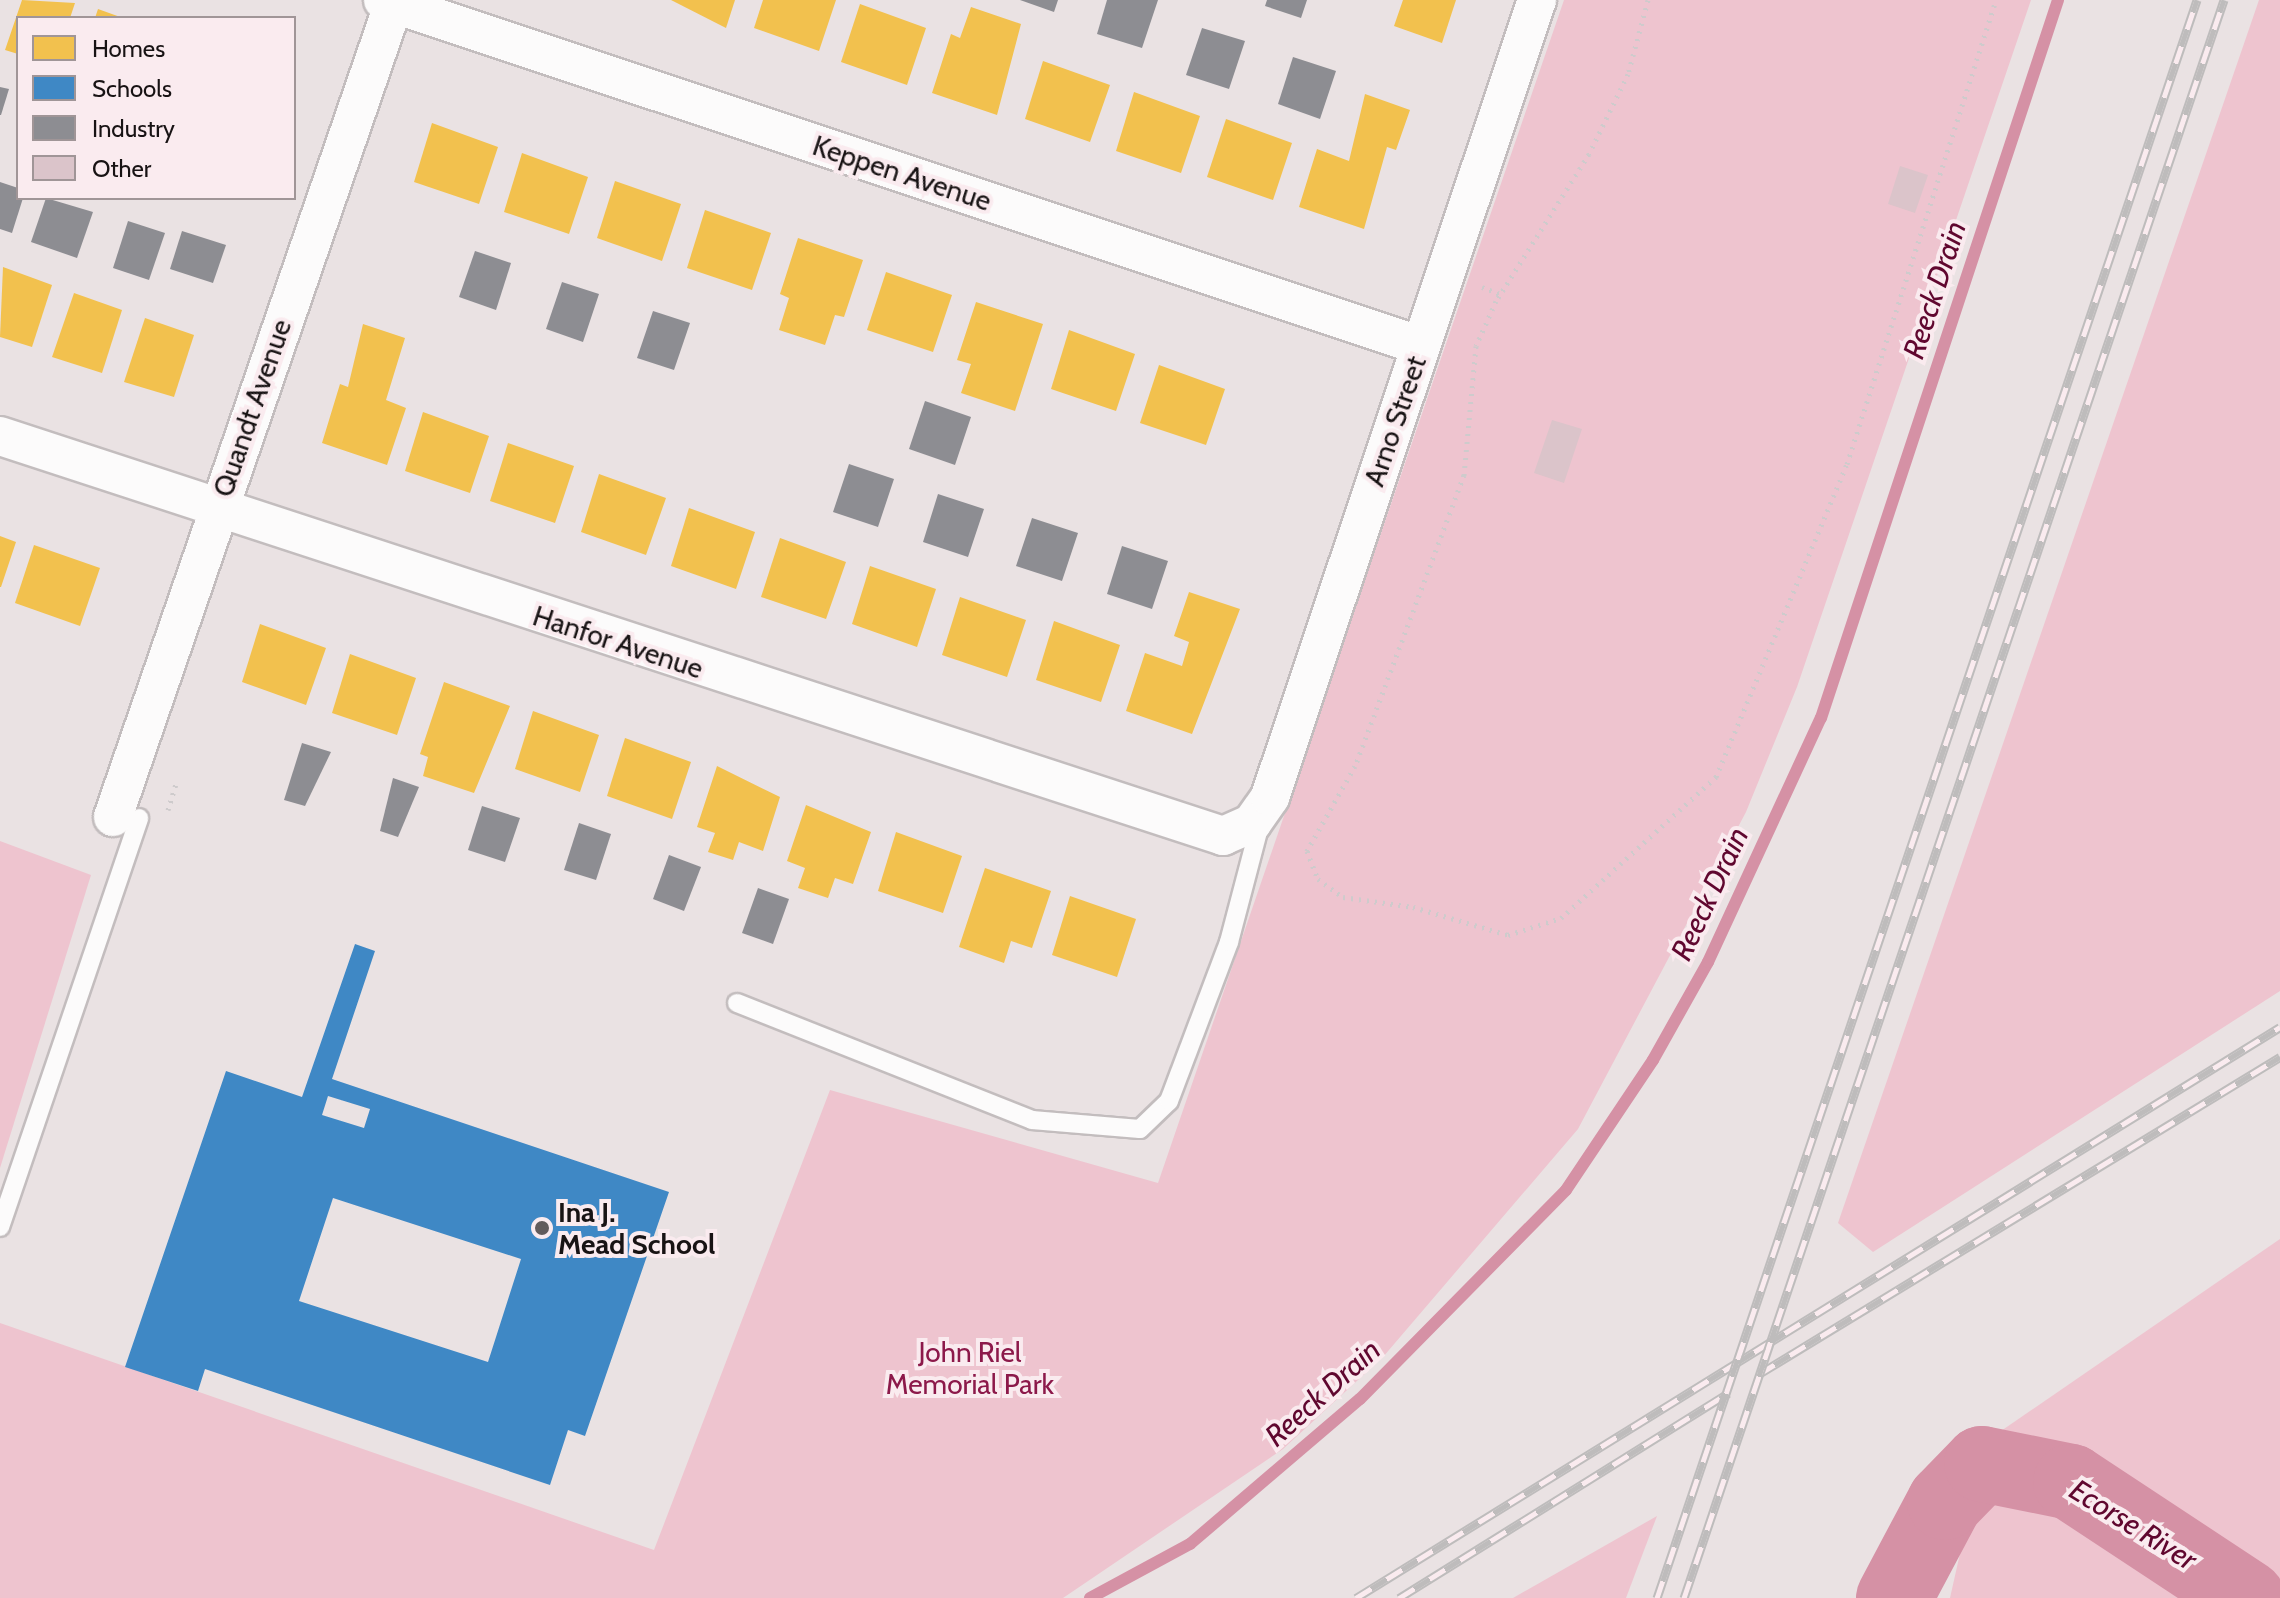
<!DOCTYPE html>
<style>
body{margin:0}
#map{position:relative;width:2280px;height:1598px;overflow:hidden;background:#eae2e3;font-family:Cabin,sans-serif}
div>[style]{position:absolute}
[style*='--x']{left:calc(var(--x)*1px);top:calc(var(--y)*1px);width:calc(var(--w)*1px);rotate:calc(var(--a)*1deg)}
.green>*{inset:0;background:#eec4cf}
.homes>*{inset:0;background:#f2c14e}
.schools>*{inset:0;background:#3f88c5}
.industry>*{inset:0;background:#8d8d92}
.stream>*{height:12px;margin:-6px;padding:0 6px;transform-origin:6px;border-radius:6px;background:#d591a5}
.river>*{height:76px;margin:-38px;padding:0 38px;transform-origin:38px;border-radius:38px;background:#d591a5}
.building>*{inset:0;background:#dbc4ca}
.path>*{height:5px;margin-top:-2.5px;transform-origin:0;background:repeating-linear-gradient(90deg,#cecbcc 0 2px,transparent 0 8px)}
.roads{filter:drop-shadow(2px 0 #c3bdbe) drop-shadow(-2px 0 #c3bdbe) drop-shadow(0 2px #c3bdbe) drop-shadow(0 -2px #c3bdbe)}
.lane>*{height:18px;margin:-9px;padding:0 9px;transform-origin:9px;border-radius:9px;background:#fcfbfb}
.street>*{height:38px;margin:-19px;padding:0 19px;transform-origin:19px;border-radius:19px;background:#fcfbfb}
.rail>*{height:9px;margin-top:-4.5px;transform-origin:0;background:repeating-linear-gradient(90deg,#faebef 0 18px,#bebcbc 0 36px);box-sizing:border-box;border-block:2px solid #bebcbc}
.dots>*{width:22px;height:22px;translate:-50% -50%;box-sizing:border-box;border:4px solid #faebef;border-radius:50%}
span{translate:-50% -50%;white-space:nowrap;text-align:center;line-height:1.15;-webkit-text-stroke:8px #faebef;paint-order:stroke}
.street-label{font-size:28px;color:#181314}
.poi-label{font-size:28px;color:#181314;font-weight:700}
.left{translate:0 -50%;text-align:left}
.park-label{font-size:28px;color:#8c194a}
.water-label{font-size:30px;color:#60072f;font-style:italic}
.legend{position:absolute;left:16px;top:16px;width:280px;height:184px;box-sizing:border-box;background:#faebef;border:2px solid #a09597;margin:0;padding:10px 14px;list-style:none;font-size:24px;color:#181314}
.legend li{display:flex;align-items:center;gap:16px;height:40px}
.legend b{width:40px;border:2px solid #a09597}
</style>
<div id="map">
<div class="green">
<i style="clip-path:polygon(1564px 0,2031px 0,1797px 687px,1746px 812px,1578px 1129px,1383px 1357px,1283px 1449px,1063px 1598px,0 1598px,0 1323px,654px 1550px,830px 1090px,1158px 1183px)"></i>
<i style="clip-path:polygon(2259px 0,2280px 0,2280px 991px,1873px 1252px,1838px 1223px)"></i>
<i style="clip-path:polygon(0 841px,91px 875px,0 1168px)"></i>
<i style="clip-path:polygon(2280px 1239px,2280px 1598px,1950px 1598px,1985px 1442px)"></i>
<i style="clip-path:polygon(1657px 1516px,1626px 1598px,1513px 1598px)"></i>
</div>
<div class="homes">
<i style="clip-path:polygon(22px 0,75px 3px,70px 18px,18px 18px,18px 54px,5px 50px)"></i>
<i style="clip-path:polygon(671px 0,735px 0,726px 28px)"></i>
<i style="clip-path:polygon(763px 0,836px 0,819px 51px,754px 28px)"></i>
<i style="clip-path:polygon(1403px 0,1456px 0,1442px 43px,1394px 26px)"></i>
<i style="clip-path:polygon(860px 4px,926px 28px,907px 85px,841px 62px)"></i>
<i style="clip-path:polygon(971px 7px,1021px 24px,997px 115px,932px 93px,951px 34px,960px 38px)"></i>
<i style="clip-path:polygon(98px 9px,123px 18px,95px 18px)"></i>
<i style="clip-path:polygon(1043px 61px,1110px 85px,1090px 142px,1025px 119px)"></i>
<i style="clip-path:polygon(1134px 92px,1200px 116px,1181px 173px,1116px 151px)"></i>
<i style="clip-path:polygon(1365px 94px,1410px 110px,1396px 150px,1387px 147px,1364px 229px,1299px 207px,1317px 149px,1349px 161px)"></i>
<i style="clip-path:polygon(1226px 119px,1292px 143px,1273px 200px,1207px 177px)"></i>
<i style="clip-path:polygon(432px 123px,498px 147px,479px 204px,414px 182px)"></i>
<i style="clip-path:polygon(522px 153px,588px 177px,569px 234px,504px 212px)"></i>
<i style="clip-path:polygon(615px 181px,681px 204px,662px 261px,597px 238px)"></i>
<i style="clip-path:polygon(705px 210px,771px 233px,752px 290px,687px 268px)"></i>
<i style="clip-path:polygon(798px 238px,863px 260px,844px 317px,835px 315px,825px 345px,779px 330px,789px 298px,780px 294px)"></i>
<i style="clip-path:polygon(3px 267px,52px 285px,32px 347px,0 337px)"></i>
<i style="clip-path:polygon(886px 272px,952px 295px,933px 352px,867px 330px)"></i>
<i style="clip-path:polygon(74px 293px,122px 310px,102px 373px,52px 357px)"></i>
<i style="clip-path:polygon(976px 302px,1043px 324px,1015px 411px,961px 393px,971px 364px,957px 360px)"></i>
<i style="clip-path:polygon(145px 318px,194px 335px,174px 397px,124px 382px)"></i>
<i style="clip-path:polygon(363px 324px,405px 338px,386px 400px,406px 408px,387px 465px,322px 443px,340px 384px,348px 387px)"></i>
<i style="clip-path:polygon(1069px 330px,1135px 354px,1116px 411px,1051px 389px)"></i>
<i style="clip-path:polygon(1159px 365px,1225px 389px,1206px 445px,1140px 423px)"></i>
<i style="clip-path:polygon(423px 412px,489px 436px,470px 493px,405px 471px)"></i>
<i style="clip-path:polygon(508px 443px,574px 466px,555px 523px,490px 501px)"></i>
<i style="clip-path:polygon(599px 474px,666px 498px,646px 555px,581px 532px)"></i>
<i style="clip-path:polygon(689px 508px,755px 532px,736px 589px,671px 566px)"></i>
<i style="clip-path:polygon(0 536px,16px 542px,1px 587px,0 587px)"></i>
<i style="clip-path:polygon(780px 538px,846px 562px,826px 619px,761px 597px)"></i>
<i style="clip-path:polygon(34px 545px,100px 568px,80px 626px,15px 603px)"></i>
<i style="clip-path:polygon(870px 566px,936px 589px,917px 647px,852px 624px)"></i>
<i style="clip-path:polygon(1189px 592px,1240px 609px,1192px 734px,1126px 711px,1145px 653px,1182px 666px,1189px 642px,1174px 636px)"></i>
<i style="clip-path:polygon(960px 597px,1026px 620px,1007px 677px,942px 655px)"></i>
<i style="clip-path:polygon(1054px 621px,1120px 645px,1101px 702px,1036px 680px)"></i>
<i style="clip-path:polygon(260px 624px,326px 648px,306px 705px,242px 682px)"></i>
<i style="clip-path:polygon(350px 654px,416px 678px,397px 735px,332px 713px)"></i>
<i style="clip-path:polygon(444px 682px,510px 706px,474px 793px,423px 776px,428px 757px,420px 754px)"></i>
<i style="clip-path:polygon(533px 711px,599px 735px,580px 792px,515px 769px)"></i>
<i style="clip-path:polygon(625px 738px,691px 762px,672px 819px,607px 796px)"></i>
<i style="clip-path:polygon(717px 766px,780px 797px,763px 851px,739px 842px,733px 860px,708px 852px,715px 833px,697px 827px)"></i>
<i style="clip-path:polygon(806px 805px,871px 832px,853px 884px,835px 878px,828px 898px,798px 888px,805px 868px,787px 861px)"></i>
<i style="clip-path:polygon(896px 832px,962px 856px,943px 913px,878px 891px)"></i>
<i style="clip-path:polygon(985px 868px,1051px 891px,1032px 948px,1011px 941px,1004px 963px,959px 947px)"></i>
<i style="clip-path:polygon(1070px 896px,1136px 919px,1117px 977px,1052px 955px)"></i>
</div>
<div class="schools">
<i style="clip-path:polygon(evenodd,355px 944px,375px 951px,332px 1079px,669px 1192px,585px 1436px,568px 1430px,550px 1485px,205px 1369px,198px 1391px,125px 1367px,226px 1071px,302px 1097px,355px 944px,328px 1096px,370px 1109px,364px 1128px,322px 1115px,328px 1096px,355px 944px,333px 1198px,521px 1259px,488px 1362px,299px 1301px,333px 1198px)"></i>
</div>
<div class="industry">
<i style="clip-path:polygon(1020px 0,1058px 0,1054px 12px)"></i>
<i style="clip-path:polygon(1107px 0,1158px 0,1142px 48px,1097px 34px)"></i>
<i style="clip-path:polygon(1267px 0,1307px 0,1301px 18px,1265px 6px)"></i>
<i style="clip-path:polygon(1202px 28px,1245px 41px,1229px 89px,1186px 75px)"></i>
<i style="clip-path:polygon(1293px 57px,1336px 71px,1320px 119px,1278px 104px)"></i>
<i style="clip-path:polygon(0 87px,9px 89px,1px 115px,0 115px)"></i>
<i style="clip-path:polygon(0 182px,18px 188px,23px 198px,12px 233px,0 229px)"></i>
<i style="clip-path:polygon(46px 198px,93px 212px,77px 258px,31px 242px)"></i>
<i style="clip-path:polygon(128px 221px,165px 233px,149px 280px,113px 268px)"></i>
<i style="clip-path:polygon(182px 231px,226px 245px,213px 283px,170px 269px)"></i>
<i style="clip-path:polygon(475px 251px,511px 263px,496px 310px,459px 297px)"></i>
<i style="clip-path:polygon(562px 282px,599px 294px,583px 342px,546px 329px)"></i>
<i style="clip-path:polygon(653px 311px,690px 323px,674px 370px,637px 358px)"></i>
<i style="clip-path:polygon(925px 401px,971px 417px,955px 465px,909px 449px)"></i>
<i style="clip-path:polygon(849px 464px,894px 479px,878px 527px,833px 512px)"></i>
<i style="clip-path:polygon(938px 494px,984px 509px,968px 557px,923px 542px)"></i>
<i style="clip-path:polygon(1032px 518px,1078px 533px,1062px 581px,1016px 566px)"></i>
<i style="clip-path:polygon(1122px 546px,1168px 561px,1152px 609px,1107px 594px)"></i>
<i style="clip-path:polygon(302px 743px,331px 752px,305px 806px,284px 800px)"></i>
<i style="clip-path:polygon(393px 778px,419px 787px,398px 837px,380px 831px)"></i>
<i style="clip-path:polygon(482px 806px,520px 818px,505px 862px,468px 850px)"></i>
<i style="clip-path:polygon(579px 823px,611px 834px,596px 880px,564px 870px)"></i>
<i style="clip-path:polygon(669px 855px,701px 867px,684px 911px,653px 899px)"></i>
<i style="clip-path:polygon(758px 888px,789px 899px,773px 944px,742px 933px)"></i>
</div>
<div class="stream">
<i style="--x:1090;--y:1598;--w:114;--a:-28.4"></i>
<i style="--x:1190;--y:1544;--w:223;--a:-40.5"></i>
<i style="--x:1360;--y:1399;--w:293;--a:-45.4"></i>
<i style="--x:1566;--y:1190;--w:156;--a:-56.2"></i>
<i style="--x:1653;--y:1060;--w:112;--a:-60.7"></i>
<i style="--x:1708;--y:962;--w:269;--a:-65.2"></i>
<i style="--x:1821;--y:718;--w:756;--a:-71.73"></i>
</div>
<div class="river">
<i style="--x:1894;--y:1598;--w:109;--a:-62"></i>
<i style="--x:1945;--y:1502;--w:53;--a:-45.8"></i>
<i style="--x:1982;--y:1464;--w:91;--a:11.4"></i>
<i style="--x:2071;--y:1482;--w:211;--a:33.4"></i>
</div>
<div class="building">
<i style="clip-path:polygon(1900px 166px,1928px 175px,1915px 213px,1888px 204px)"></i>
<i style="clip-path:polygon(1552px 420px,1582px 429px,1564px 483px,1534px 473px)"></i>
</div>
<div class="path">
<i style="--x:1648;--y:0;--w:77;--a:105.1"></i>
<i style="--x:1628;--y:74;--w:89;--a:116"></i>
<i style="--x:1589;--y:154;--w:174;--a:122.3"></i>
<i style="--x:1496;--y:301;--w:49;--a:114"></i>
<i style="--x:1476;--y:346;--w:130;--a:95.3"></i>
<i style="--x:1464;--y:475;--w:311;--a:110.5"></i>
<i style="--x:1355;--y:766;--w:98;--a:119.5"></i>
<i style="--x:1307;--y:851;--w:30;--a:69"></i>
<i style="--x:1318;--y:879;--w:31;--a:36"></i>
<i style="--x:1343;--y:897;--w:71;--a:8.1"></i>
<i style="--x:1413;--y:907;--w:99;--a:16.4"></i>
<i style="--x:1508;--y:935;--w:56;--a:-17.8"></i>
<i style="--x:1561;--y:918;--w:210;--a:-42.3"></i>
<i style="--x:1716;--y:777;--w:339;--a:-67.3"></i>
<i style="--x:1847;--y:464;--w:487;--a:-72.2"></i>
<i style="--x:1482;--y:287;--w:19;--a:21"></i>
<i style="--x:168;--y:810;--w:30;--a:-73"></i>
</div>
<div class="roads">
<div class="lane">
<i style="--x:737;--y:1003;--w:317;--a:21.6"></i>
<i style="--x:1032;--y:1120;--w:108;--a:4.8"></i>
<i style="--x:1140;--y:1129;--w:40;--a:-44"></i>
<i style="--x:1169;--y:1101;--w:170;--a:-69.3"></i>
<i style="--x:1229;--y:942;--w:126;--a:-75.3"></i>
<i style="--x:0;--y:1227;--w:432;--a:-71.2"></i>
</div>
<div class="street">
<i style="--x:383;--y:0;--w:1094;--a:18.43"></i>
<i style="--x:0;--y:436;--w:1287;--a:18.11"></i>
<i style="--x:1223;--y:836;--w:32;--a:-24"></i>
<i style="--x:1252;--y:823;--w:32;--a:-55"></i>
<i style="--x:1270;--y:797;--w:841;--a:-71.48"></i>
<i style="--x:113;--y:817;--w:864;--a:-70.96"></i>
</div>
</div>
<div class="rail">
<i style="--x:1759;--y:1374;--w:610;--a:-31.32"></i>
<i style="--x:1356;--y:1598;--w:1086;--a:-31.71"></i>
<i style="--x:1399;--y:1598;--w:388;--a:-31.9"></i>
<i style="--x:1657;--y:1598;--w:1687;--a:-71.33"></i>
<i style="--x:1684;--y:1598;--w:1687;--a:-71.33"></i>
</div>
<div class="dots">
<i style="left:542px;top:1228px;background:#625b5c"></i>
</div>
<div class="street-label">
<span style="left:902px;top:173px;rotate:18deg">Keppen Avenue</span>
<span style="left:252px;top:408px;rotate:-71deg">Quandt Avenue</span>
<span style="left:1395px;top:421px;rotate:-71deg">Arno Street</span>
<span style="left:618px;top:642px;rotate:18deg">Hanfor Avenue</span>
</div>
<div class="poi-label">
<span class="left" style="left:558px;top:1228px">Ina J.<br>Mead School</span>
</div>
<div class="park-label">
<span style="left:970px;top:1368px">John Riel<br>Memorial Park</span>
</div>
<div class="water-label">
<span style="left:1935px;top:290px;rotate:-72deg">Reeck Drain</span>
<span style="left:1710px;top:894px;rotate:-65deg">Reeck Drain</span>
<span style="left:1323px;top:1393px;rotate:-42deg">Reeck Drain</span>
<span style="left:2133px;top:1525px;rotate:32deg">Ecorse River</span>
</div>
<ul class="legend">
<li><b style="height:22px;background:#f2c14e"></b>Homes</li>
<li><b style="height:22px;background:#3f88c5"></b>Schools</li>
<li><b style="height:22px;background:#8d8d92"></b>Industry</li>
<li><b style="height:22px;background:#dbc4ca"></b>Other</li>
</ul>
</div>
